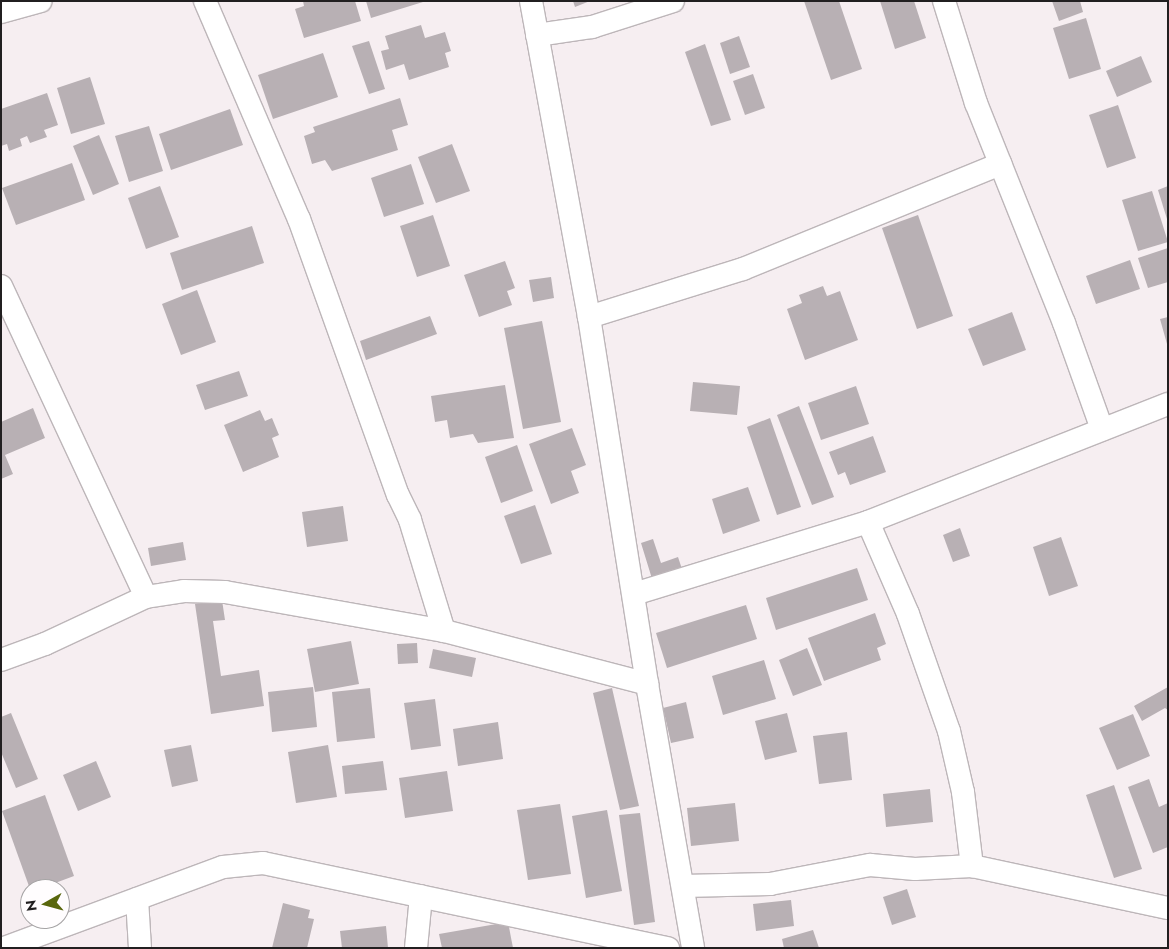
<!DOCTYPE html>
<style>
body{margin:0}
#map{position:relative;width:1169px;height:949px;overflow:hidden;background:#f6eef1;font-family:Jost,sans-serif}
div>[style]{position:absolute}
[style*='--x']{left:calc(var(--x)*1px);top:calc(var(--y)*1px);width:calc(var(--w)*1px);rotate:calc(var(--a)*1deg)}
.building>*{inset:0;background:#b8b0b4}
.roads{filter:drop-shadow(1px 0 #bdb6b9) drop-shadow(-1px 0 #bdb6b9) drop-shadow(0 1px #bdb6b9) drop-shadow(0 -1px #bdb6b9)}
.minor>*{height:22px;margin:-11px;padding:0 11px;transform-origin:11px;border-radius:11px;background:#fff}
span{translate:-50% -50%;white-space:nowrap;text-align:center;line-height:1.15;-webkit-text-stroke:4.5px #fffdfe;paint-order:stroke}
.frame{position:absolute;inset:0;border:2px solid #211f20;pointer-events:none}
.north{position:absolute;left:20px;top:879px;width:50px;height:50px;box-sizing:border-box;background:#fffdfe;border:1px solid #a6a4a5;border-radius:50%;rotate:263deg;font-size:14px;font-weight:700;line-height:20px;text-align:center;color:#211f20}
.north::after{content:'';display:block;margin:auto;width:18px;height:22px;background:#59670d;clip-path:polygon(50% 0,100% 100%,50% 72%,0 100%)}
</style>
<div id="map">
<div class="building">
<i style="clip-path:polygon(303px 1px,355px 1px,361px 21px,304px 38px,295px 9px,304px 6px)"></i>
<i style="clip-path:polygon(366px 1px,423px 1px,423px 2px,371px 18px)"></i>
<i style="clip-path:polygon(573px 1px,590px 1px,575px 7px)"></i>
<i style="clip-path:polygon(804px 1px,839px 1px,862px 69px,831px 80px)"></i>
<i style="clip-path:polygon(880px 1px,914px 1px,926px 38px,895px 49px)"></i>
<i style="clip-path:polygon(1052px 1px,1080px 1px,1083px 12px,1059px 21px)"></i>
<i style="clip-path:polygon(1086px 18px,1101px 69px,1069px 79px,1053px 28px)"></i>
<i style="clip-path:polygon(421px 25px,425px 38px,445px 32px,451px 51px,445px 53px,449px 67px,409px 80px,404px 64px,386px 70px,381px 51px,389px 49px,385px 36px)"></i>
<i style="clip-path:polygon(739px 36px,750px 67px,730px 74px,720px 43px)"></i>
<i style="clip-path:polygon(369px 41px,385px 89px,369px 94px,352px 46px)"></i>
<i style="clip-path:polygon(705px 44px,731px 120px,711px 126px,685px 52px)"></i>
<i style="clip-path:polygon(323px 53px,338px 97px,273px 119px,258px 75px)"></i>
<i style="clip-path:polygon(1141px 56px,1152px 82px,1117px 97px,1106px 71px)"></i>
<i style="clip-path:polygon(753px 74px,765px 108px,745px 115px,733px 81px)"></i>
<i style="clip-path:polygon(90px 77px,105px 124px,71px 134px,57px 88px)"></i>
<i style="clip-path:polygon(47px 93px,58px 125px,44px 130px,47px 137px,30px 143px,27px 136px,20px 139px,22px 146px,9px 151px,7px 144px,1px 146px,1px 109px)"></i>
<i style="clip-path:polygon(400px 98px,408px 125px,392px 130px,398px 150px,332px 171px,325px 160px,312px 164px,304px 136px,315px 132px,313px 127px)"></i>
<i style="clip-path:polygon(1118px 105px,1136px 158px,1107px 168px,1089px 115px)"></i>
<i style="clip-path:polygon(230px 109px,243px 145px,171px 170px,159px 134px)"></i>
<i style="clip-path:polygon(149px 126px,163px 171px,129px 182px,115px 136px)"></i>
<i style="clip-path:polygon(99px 135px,119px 184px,93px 195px,73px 146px)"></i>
<i style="clip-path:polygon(452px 144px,470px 191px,436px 203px,418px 157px)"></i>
<i style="clip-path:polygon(72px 163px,85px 200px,16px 225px,2px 188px)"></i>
<i style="clip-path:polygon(411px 164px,424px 204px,384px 217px,371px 178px)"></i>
<i style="clip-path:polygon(160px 186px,179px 237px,146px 249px,128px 198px)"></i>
<i style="clip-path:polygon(1168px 186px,1168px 219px,1167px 219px,1158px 190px)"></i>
<i style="clip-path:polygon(1152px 191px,1168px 242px,1138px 251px,1122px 200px)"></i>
<i style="clip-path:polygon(433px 215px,450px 266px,417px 277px,400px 226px)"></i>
<i style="clip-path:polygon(918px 215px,953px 316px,917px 329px,882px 228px)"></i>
<i style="clip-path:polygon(252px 226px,264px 263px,182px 290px,170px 253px)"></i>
<i style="clip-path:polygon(1168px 248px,1168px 282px,1148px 288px,1138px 258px)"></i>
<i style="clip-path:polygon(1130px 260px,1140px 289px,1096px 304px,1086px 276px)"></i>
<i style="clip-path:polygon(505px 261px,515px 288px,507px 291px,512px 305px,479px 317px,464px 275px)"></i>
<i style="clip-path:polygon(551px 277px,554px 298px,533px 302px,529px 280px)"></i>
<i style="clip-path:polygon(823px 286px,827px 296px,840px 291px,858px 340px,805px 360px,787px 309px,802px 303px,799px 295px)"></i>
<i style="clip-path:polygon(197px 290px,216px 342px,181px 355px,162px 304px)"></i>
<i style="clip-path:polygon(1012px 312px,1026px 350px,983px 366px,968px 329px)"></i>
<i style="clip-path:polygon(430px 316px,437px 334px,366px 360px,360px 341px)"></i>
<i style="clip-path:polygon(1168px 317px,1168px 344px,1167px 344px,1160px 319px)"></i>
<i style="clip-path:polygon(542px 321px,561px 422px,523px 429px,504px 328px)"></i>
<i style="clip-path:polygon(239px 371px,248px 396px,205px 410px,196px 385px)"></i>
<i style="clip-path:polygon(693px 382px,740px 386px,737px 415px,690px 411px)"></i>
<i style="clip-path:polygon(505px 385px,514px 438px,478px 443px,473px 434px,450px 438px,447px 420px,435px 422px,431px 396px)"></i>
<i style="clip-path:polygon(856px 386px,869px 424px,821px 440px,808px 403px)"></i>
<i style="clip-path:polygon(799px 406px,834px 497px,812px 505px,777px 415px)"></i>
<i style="clip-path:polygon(33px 408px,45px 438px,5px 455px,13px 474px,1px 479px,1px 422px)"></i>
<i style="clip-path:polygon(260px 410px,265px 421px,272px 418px,279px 435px,272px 438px,279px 457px,243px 472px,224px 425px)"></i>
<i style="clip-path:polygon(770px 418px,801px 507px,777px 515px,747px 427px)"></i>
<i style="clip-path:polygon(572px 428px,586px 465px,571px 471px,579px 493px,551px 504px,529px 444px)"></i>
<i style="clip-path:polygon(873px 436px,886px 472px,850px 485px,845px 472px,838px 475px,829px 452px)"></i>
<i style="clip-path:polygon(517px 445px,533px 491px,501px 503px,485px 457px)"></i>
<i style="clip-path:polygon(748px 487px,760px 521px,723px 534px,712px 499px)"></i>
<i style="clip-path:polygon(535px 505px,552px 554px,521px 564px,504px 516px)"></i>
<i style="clip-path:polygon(343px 506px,348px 541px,307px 547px,302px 512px)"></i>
<i style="clip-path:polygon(960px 528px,970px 556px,953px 562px,943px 535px)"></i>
<i style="clip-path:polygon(1061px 537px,1078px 586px,1049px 596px,1033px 547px)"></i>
<i style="clip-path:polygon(653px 539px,661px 563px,678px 557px,683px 572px,653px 582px,641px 543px)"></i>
<i style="clip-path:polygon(183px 542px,186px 560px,151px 566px,148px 548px)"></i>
<i style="clip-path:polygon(857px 568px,868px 600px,776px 630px,766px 598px)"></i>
<i style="clip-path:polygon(222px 600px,225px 620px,213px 621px,221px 676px,259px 670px,264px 706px,211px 714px,195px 604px)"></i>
<i style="clip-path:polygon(746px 605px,757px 639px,667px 668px,656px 633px)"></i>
<i style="clip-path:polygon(875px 613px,886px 644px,877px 648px,881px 660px,824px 681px,808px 638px)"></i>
<i style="clip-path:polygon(351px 641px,359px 684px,315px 692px,307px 649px)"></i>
<i style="clip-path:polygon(417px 643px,418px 663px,398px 664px,397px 644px)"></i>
<i style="clip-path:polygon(807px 648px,822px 685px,793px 696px,779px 660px)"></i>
<i style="clip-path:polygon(433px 649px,476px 658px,472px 677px,429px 668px)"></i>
<i style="clip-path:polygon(764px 660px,776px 699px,723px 715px,712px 676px)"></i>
<i style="clip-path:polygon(313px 687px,317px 727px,272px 732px,268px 692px)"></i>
<i style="clip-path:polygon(1168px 687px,1168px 710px,1165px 708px,1142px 721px,1134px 706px)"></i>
<i style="clip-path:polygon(370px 688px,375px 738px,337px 742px,332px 692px)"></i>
<i style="clip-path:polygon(612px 688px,639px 806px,620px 810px,593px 693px)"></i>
<i style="clip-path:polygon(435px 699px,441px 746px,411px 750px,404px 703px)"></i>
<i style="clip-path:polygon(686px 702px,694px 738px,671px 743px,663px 708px)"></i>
<i style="clip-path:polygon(11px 713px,38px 779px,16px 788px,1px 752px,1px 717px)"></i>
<i style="clip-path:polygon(787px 713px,797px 752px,765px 760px,755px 721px)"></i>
<i style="clip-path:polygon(1133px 714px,1150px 756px,1117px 770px,1099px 728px)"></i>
<i style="clip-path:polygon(498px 722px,503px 759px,458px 766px,453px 729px)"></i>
<i style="clip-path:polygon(847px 732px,852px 780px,819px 784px,813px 736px)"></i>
<i style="clip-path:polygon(191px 745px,198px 781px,172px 787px,164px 750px)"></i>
<i style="clip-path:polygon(328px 745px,337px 797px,296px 803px,288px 752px)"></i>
<i style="clip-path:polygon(96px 761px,111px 797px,78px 811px,63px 775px)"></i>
<i style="clip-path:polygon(383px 761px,387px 790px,345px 794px,342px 766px)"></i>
<i style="clip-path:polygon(447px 771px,453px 811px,405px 818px,399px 778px)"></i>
<i style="clip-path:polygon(1149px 779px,1159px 807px,1168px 803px,1168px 847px,1153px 853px,1128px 787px)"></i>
<i style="clip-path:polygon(1114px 785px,1142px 869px,1114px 878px,1086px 795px)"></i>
<i style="clip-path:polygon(930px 789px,933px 822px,886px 827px,883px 794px)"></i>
<i style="clip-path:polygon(45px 795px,74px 876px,39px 889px,30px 889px,2px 811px)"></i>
<i style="clip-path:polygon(735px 803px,739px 841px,691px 846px,687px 808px)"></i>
<i style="clip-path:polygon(560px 804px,571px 874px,528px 880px,517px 810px)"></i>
<i style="clip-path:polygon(607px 810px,622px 891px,586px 898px,572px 816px)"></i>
<i style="clip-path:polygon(640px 813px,655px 922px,634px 925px,619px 815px)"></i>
<i style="clip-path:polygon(907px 889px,916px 917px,892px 925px,883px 897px)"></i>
<i style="clip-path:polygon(791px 900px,794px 926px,756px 931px,753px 904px)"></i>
<i style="clip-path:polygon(283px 903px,310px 910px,308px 918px,314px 919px,307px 948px,272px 948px)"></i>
<i style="clip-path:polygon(508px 922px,513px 948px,442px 948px,439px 934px)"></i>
<i style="clip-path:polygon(386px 926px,388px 948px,342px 948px,340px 931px)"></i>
<i style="clip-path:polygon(813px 930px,819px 948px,784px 948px,782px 939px)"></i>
</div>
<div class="roads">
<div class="minor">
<i style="--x:205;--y:1;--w:237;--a:66.7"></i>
<i style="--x:299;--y:219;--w:293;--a:70.3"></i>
<i style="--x:398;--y:495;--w:28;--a:64"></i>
<i style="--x:410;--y:520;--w:116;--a:73"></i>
<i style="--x:531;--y:1;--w:321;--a:79.6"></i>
<i style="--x:589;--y:317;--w:372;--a:81"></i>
<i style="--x:647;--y:684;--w:268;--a:80.1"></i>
<i style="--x:944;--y:1;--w:107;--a:72.6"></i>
<i style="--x:976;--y:103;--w:237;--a:68.2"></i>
<i style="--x:1064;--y:323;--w:113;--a:70.3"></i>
<i style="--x:1;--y:12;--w:41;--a:-15.4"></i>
<i style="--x:537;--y:35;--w:56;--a:-8.3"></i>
<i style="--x:592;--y:27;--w:85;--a:-17.8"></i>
<i style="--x:1;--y:286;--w:343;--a:65"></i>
<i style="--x:589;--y:317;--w:161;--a:-17.3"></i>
<i style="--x:743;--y:269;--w:278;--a:-22.2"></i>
<i style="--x:868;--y:522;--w:100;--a:66.5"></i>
<i style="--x:908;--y:614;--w:124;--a:70.7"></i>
<i style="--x:949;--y:731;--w:63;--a:77.1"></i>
<i style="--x:963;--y:792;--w:75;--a:83.1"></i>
<i style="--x:634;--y:594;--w:245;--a:-17.1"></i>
<i style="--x:868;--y:522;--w:322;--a:-21.5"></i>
<i style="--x:1;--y:660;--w:47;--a:-20"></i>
<i style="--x:45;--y:644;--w:111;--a:-25"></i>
<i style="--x:146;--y:597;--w:38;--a:-9"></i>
<i style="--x:184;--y:591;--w:41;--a:1.4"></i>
<i style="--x:225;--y:592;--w:222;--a:10.1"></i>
<i style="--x:444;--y:631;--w:210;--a:14.6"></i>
<i style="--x:683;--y:886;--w:87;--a:-1.3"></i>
<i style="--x:770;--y:884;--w:102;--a:-10.8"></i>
<i style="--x:870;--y:865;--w:45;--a:5.1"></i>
<i style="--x:915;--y:869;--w:57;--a:-3"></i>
<i style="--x:972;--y:866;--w:200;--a:12.1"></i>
<i style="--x:137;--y:899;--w:49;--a:86.5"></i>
<i style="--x:4;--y:948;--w:233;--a:-20.3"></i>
<i style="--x:223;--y:867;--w:40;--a:-5.7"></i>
<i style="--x:263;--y:863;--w:414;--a:11.9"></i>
<i style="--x:416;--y:948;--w:52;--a:-84.5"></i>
</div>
</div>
<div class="frame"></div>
<div class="north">N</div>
</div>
